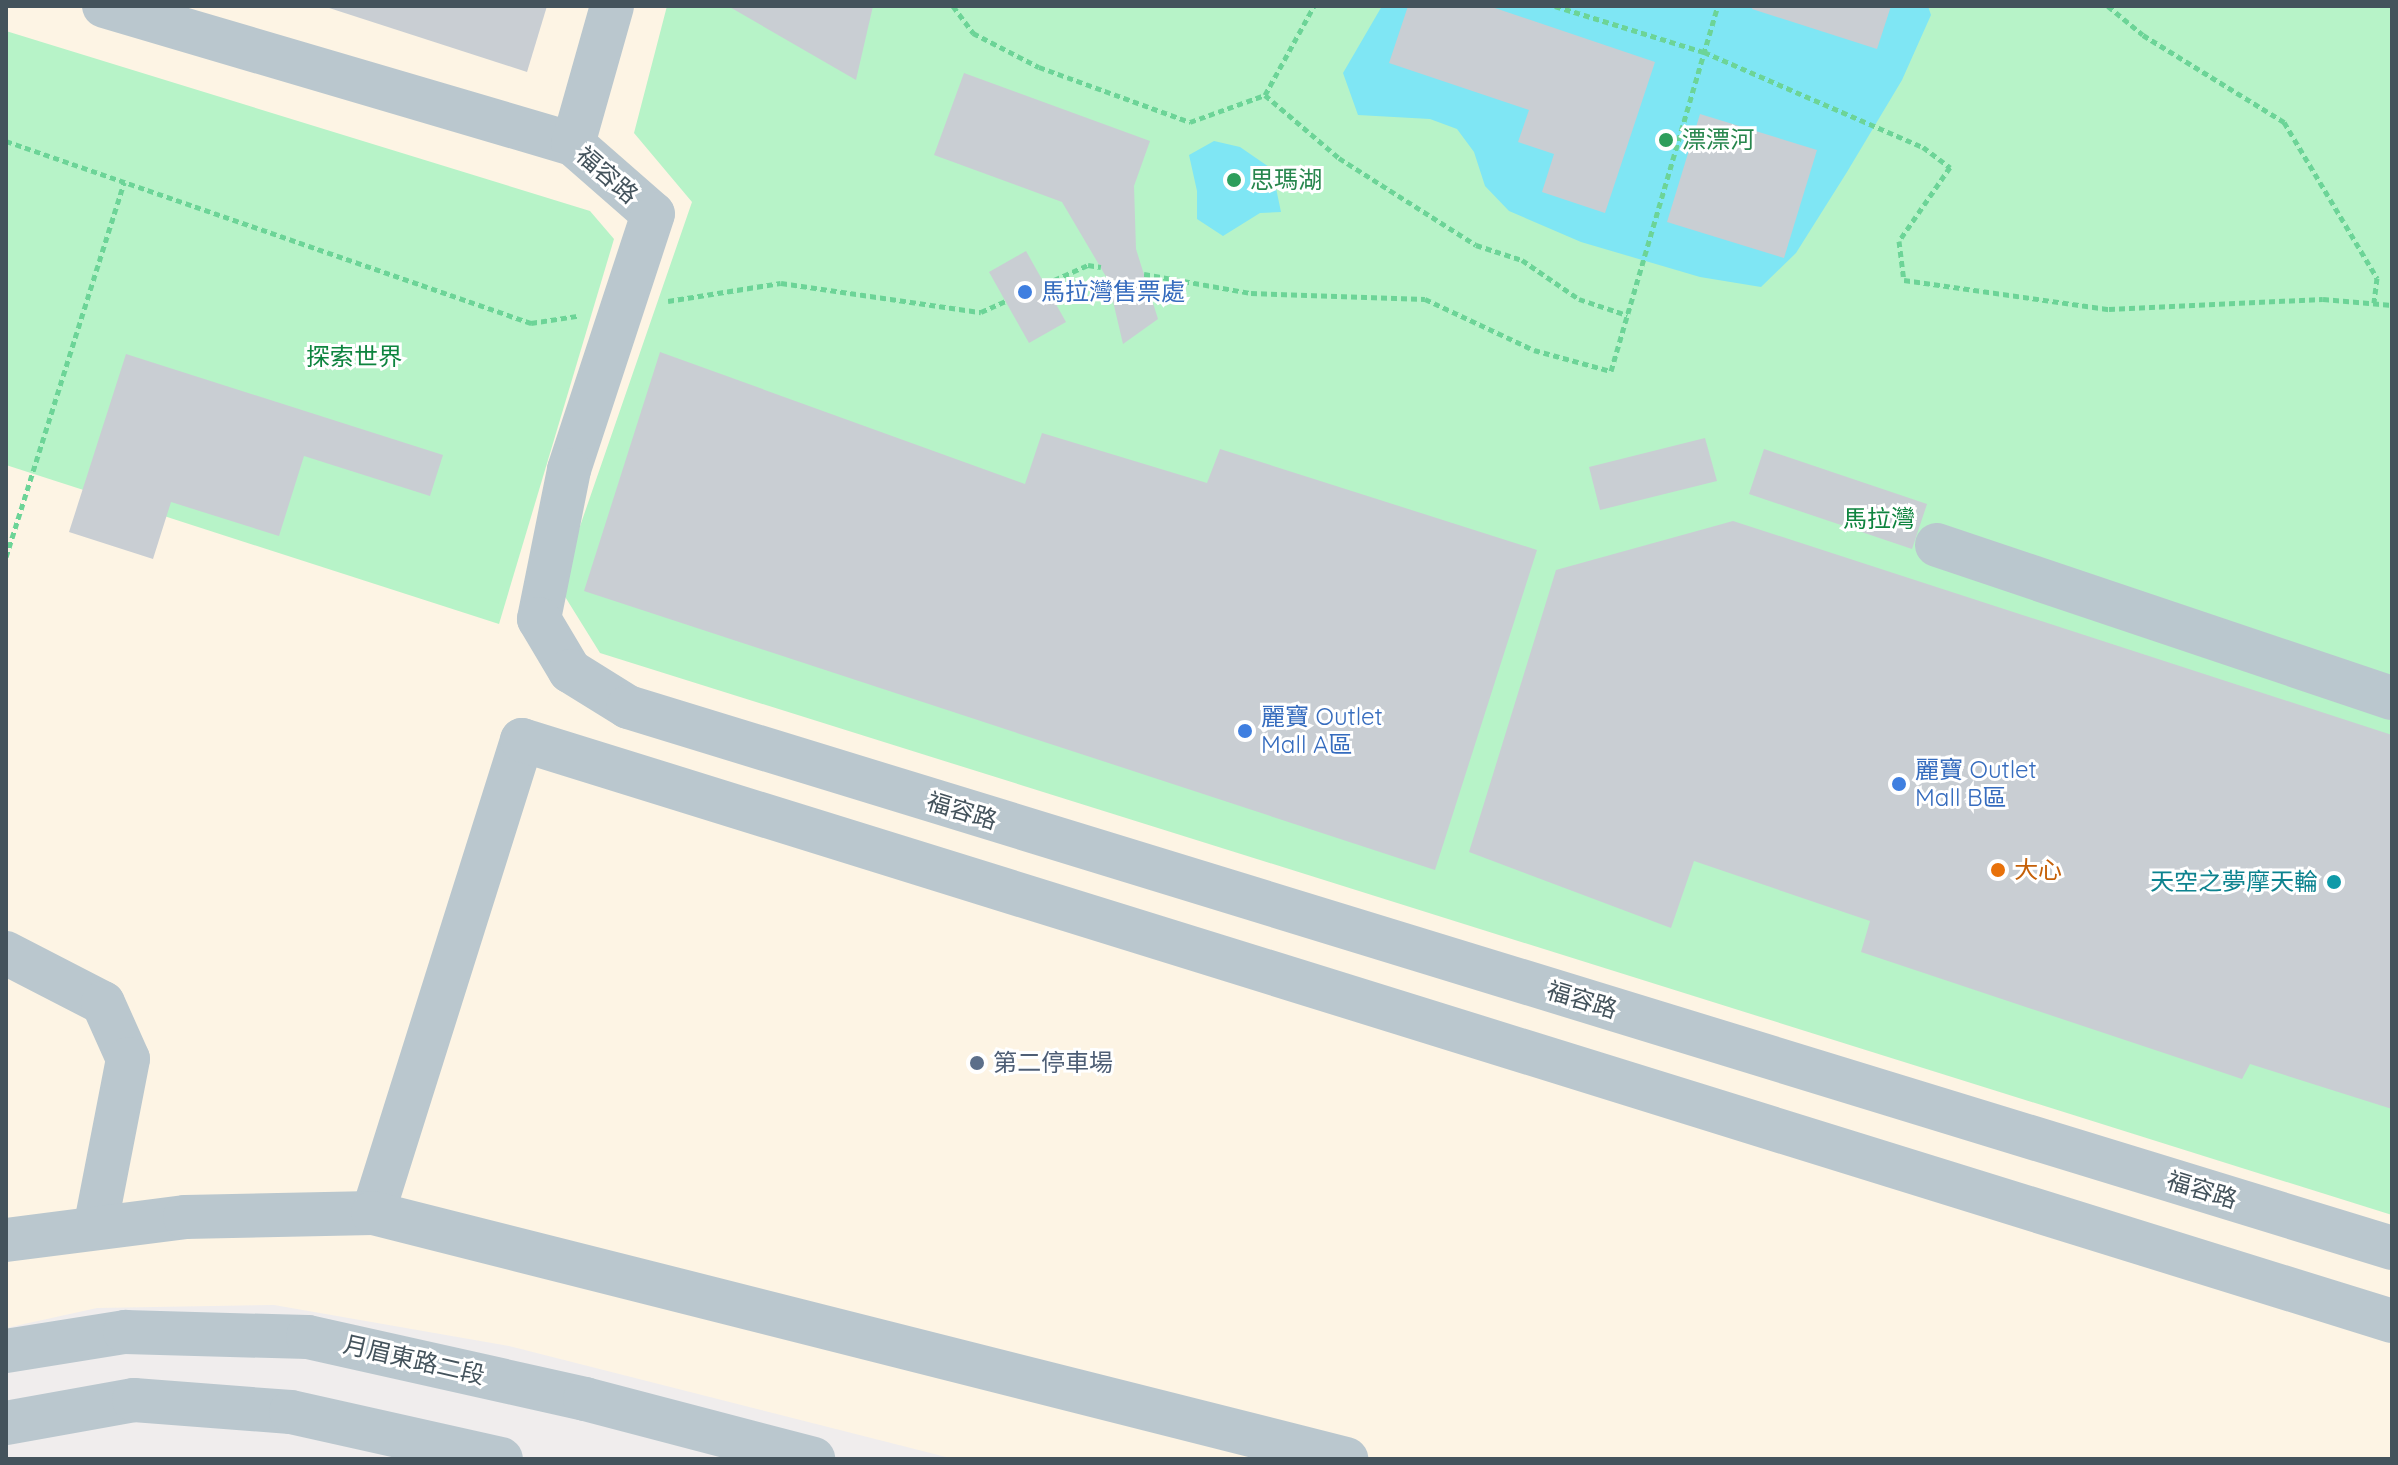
<!DOCTYPE html>
<meta charset="utf-8">
<style>
body{margin:0}
#map{position:relative;width:2398px;height:1465px;overflow:hidden;background:#f0eded;font-family:Quicksand,"Noto Sans TC",sans-serif}
div>[style]{position:absolute}
[style*='--x']{left:calc(var(--x)*1px);top:calc(var(--y)*1px);width:calc(var(--w)*1px);rotate:calc(var(--a)*1deg)}
.commercial>*{inset:0;background:#fdf4e4}
.green>*{inset:0;background:#b7f3c8}
.water>*{inset:0;background:#7fe6f4}
.building>*{inset:0;background:#c9ced3}
.path>*{height:5px;margin-top:-2.5px;transform-origin:0;background:repeating-linear-gradient(90deg,#6cd497 0 6px,transparent 0 10px)}
.minor>*{height:44px;margin:-22px;padding:0 22px;transform-origin:22px;border-radius:22px;background:#bac7ce}
.dots>*{width:22px;height:22px;translate:-50% -50%;box-sizing:border-box;border:4px solid #fff;border-radius:50%}
span{translate:-50% -50%;white-space:nowrap;text-align:center;line-height:1.15;-webkit-text-stroke:6px #fff;paint-order:stroke}
.leisure-label{font-size:24px;color:#27864d}
.left{translate:0 -50%;text-align:left}
.street-label{font-size:24px;color:#44535c}
.shop-label{font-size:24px;color:#366cbe}
.park-label{font-size:24px;color:#0e843f}
.food-label{font-size:24px;color:#c56008}
.culture-label{font-size:24px;color:#0d838f}
.right{translate:-100% -50%;text-align:right}
.service-label{font-size:24px;color:#4e5e75}
.frame{position:absolute;inset:0;border:8px solid #44535c;pointer-events:none}
</style>
<div id="map">
<div class="commercial">
<i style="clip-path:polygon(6px 6px,2392px 6px,2392px 1459px,954px 1459px,509px 1346px,274px 1305px,97px 1308px,6px 1328px)"></i>
</div>
<div class="green">
<i style="clip-path:polygon(667px 6px,2392px 6px,2392px 1215px,600px 653px,559px 587px,692px 202px,634px 133px)"></i>
<i style="clip-path:polygon(6px 31px,590px 211px,614px 239px,499px 624px,6px 465px)"></i>
</div>
<div class="water">
<i style="clip-path:polygon(1382px 6px,1928px 6px,1931px 15px,1902px 80px,1847px 172px,1796px 253px,1761px 287px,1700px 277px,1581px 242px,1509px 211px,1485px 186px,1474px 152px,1457px 129px,1430px 119px,1358px 115px,1343px 73px)"></i>
<i style="clip-path:polygon(1214px 141px,1240px 147px,1272px 169px,1281px 212px,1260px 213px,1223px 236px,1197px 219px,1197px 191px,1189px 155px)"></i>
</div>
<div class="building">
<i style="clip-path:polygon(323px 6px,547px 6px,527px 72px)"></i>
<i style="clip-path:polygon(728px 6px,873px 6px,856px 80px)"></i>
<i style="clip-path:polygon(1408px 6px,1489px 6px,1655px 62px,1605px 213px,1542px 192px,1554px 154px,1518px 142px,1529px 110px,1389px 63px)"></i>
<i style="clip-path:polygon(1753px 6px,1891px 6px,1877px 49px,1752px 9px)"></i>
<i style="clip-path:polygon(964px 73px,1150px 141px,1134px 186px,1136px 249px,1158px 319px,1123px 344px,1108px 280px,1062px 202px,934px 155px)"></i>
<i style="clip-path:polygon(1700px 114px,1817px 150px,1784px 258px,1667px 222px)"></i>
<i style="clip-path:polygon(1026px 251px,1066px 322px,1029px 343px,989px 272px)"></i>
<i style="clip-path:polygon(660px 352px,1025px 484px,1042px 433px,1207px 483px,1220px 449px,1537px 550px,1435px 870px,584px 591px)"></i>
<i style="clip-path:polygon(126px 354px,443px 455px,430px 496px,304px 456px,279px 536px,171px 502px,153px 559px,69px 532px)"></i>
<i style="clip-path:polygon(1705px 438px,1717px 481px,1600px 510px,1589px 467px)"></i>
<i style="clip-path:polygon(1764px 449px,1927px 504px,1912px 549px,1749px 494px)"></i>
<i style="clip-path:polygon(1733px 521px,2392px 735px,2392px 1109px,2250px 1064px,2242px 1079px,1861px 952px,1870px 921px,1694px 861px,1671px 928px,1469px 852px,1556px 570px)"></i>
</div>
<div class="path">
<i style="--x:953;--y:6;--w:34;--a:53"></i>
<i style="--x:973;--y:33;--w:74;--a:27.3"></i>
<i style="--x:1039;--y:67;--w:161;--a:20"></i>
<i style="--x:1190;--y:122;--w:80;--a:-19.8"></i>
<i style="--x:1265;--y:95;--w:102;--a:-61.2"></i>
<i style="--x:1555;--y:6;--w:156;--a:17.2"></i>
<i style="--x:1704;--y:52;--w:239;--a:23.5"></i>
<i style="--x:1923;--y:147;--w:34;--a:37"></i>
<i style="--x:1950;--y:167;--w:90;--a:124.6"></i>
<i style="--x:1899;--y:241;--w:39;--a:83"></i>
<i style="--x:1904;--y:280;--w:207;--a:8.1"></i>
<i style="--x:2109;--y:309;--w:214;--a:-2.7"></i>
<i style="--x:2323;--y:299;--w:69;--a:5"></i>
<i style="--x:2108;--y:6;--w:45;--a:39.6"></i>
<i style="--x:2143;--y:35;--w:166;--a:31.7"></i>
<i style="--x:2284;--y:122;--w:182;--a:59.2"></i>
<i style="--x:2377;--y:278;--w:25;--a:97"></i>
<i style="--x:1265;--y:95;--w:97;--a:40.4"></i>
<i style="--x:1339;--y:158;--w:162;--a:32.4"></i>
<i style="--x:1476;--y:245;--w:48;--a:18.1"></i>
<i style="--x:1522;--y:260;--w:69;--a:34.4"></i>
<i style="--x:1579;--y:299;--w:51;--a:18.4"></i>
<i style="--x:6;--y:141;--w:556;--a:19.12"></i>
<i style="--x:531;--y:323;--w:47;--a:-8.7"></i>
<i style="--x:1144;--y:274;--w:109;--a:10.1"></i>
<i style="--x:1251;--y:293;--w:174;--a:2"></i>
<i style="--x:1425;--y:299;--w:120;--a:25.1"></i>
<i style="--x:1534;--y:350;--w:80;--a:15.3"></i>
<i style="--x:1611;--y:371;--w:380;--a:-73.7"></i>
<i style="--x:1045;--y:284;--w:47;--a:-23.8"></i>
<i style="--x:1088;--y:265;--w:13;--a:9"></i>
<i style="--x:668;--y:301;--w:114;--a:-9.1"></i>
<i style="--x:781;--y:283;--w:202;--a:8.3"></i>
<i style="--x:981;--y:312;--w:27;--a:-24"></i>
<i style="--x:6;--y:557;--w:393;--a:-72.5"></i>
</div>
<div class="minor">
<i style="--x:104;--y:6;--w:489;--a:16.4"></i>
<i style="--x:573;--y:144;--w:106;--a:41.2"></i>
<i style="--x:653;--y:214;--w:269;--a:108.2"></i>
<i style="--x:569;--y:470;--w:152;--a:101.4"></i>
<i style="--x:539;--y:619;--w:61;--a:59.2"></i>
<i style="--x:570;--y:671;--w:68;--a:31.8"></i>
<i style="--x:628;--y:707;--w:1845;--a:17.05"></i>
<i style="--x:573;--y:144;--w:143;--a:-74.2"></i>
<i style="--x:1937;--y:545;--w:480;--a:18.6"></i>
<i style="--x:6;--y:953;--w:109;--a:27.3"></i>
<i style="--x:103;--y:1003;--w:61;--a:65.9"></i>
<i style="--x:128;--y:1059;--w:172;--a:101"></i>
<i style="--x:373;--y:1213;--w:496;--a:-72.5"></i>
<i style="--x:522;--y:740;--w:1958;--a:17.26"></i>
<i style="--x:6;--y:1240;--w:180;--a:-7.3"></i>
<i style="--x:185;--y:1217;--w:188;--a:-1.2"></i>
<i style="--x:373;--y:1213;--w:1004;--a:14.19"></i>
<i style="--x:6;--y:1351;--w:121;--a:-9.1"></i>
<i style="--x:125;--y:1332;--w:183;--a:1.6"></i>
<i style="--x:308;--y:1337;--w:284;--a:12.6"></i>
<i style="--x:585;--y:1399;--w:236;--a:14.7"></i>
<i style="--x:6;--y:1423;--w:130;--a:-10.2"></i>
<i style="--x:134;--y:1400;--w:157;--a:4.4"></i>
<i style="--x:291;--y:1412;--w:215;--a:12.6"></i>
</div>
<div class="dots">
<i style="left:1666px;top:140px;background:#2e9e5b"></i>
<i style="left:1234px;top:180px;background:#2e9e5b"></i>
<i style="left:1025px;top:292px;background:#3f7fe0"></i>
<i style="left:1245px;top:731px;background:#3f7fe0"></i>
<i style="left:1899px;top:784px;background:#3f7fe0"></i>
<i style="left:1998px;top:870px;background:#e8710a"></i>
<i style="left:2334px;top:882px;background:#0f9aa8"></i>
<i style="left:977px;top:1063px;background:#5c6f8a"></i>
</div>
<div class="leisure-label">
<span class="left" style="left:1682px;top:140px">漂漂河</span>
<span class="left" style="left:1250px;top:180px">思瑪湖</span>
</div>
<div class="street-label">
<span style="left:607px;top:175px;rotate:41deg">福容路</span>
<span style="left:962px;top:811px;rotate:17deg">福容路</span>
<span style="left:1582px;top:1000px;rotate:17deg">福容路</span>
<span style="left:2202px;top:1190px;rotate:17deg">福容路</span>
<span style="left:414px;top:1360px;rotate:13deg">月眉東路二段</span>
</div>
<div class="shop-label">
<span class="left" style="left:1041px;top:292px">馬拉灣售票處</span>
<span class="left" style="left:1261px;top:731px">麗寶 Outlet<br>Mall A區</span>
<span class="left" style="left:1915px;top:784px">麗寶 Outlet<br>Mall B區</span>
</div>
<div class="park-label">
<span style="left:354px;top:357px">探索世界</span>
<span style="left:1879px;top:519px">馬拉灣</span>
</div>
<div class="food-label">
<span class="left" style="left:2014px;top:870px">大心</span>
</div>
<div class="culture-label">
<span class="right" style="left:2318px;top:882px">天空之夢摩天輪</span>
</div>
<div class="service-label">
<span class="left" style="left:993px;top:1063px">第二停車場</span>
</div>
<div class="frame"></div>
</div>
